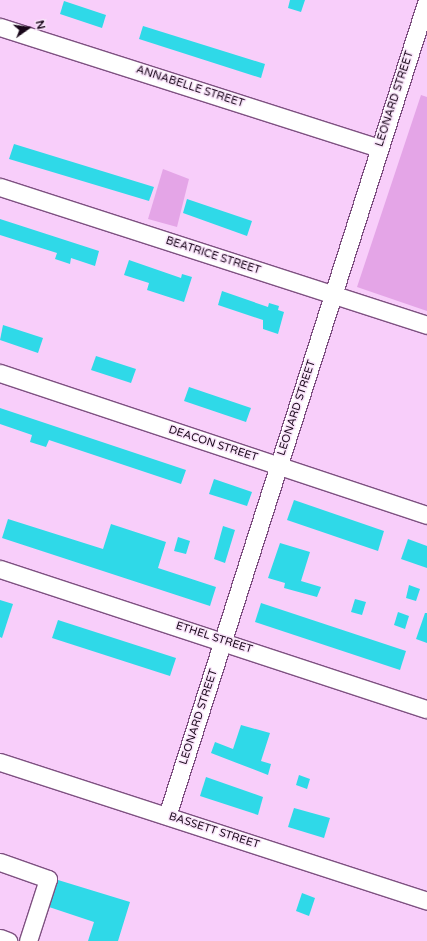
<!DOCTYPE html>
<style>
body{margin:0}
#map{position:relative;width:427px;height:941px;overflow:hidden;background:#f8cefa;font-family:"Varela Round",sans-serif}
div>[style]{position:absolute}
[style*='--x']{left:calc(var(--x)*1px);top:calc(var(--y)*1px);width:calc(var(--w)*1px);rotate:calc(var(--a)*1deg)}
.green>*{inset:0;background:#e4a5e7}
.building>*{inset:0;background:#2fd9e8}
.roads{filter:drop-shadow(1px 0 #7e5181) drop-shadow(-1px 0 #7e5181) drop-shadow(0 1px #7e5181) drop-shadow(0 -1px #7e5181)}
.minor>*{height:17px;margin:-8.5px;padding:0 8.5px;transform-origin:8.5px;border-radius:8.5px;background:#fff}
span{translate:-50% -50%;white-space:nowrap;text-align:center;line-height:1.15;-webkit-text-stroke:3px #f9e4fa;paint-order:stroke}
.street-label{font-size:11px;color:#19071a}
.north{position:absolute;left:8px;top:8px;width:40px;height:40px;-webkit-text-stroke:3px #f9e4fa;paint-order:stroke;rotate:76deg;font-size:11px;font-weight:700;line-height:16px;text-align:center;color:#19071a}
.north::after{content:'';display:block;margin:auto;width:14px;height:18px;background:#19071a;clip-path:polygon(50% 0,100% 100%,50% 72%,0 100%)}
</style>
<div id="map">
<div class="green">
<i style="clip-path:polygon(421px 95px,427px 97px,427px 311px,357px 287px)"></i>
<i style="clip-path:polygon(163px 169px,189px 179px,177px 227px,148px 219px)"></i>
</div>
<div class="building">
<i style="clip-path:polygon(290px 0,305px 0,301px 12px,288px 8px)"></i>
<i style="clip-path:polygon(64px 1px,106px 15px,102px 28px,60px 14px)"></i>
<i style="clip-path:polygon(143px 26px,265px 64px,261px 78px,139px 39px)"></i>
<i style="clip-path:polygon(14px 144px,154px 187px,149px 201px,9px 159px)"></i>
<i style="clip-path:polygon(187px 199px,252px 221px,247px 236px,183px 213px)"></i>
<i style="clip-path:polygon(0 219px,99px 251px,95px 266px,71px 258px,70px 264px,55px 259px,57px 253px,0 235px)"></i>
<i style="clip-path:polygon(129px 260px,181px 278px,182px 274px,192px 277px,184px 302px,147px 290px,149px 283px,124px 275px)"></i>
<i style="clip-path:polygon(222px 291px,268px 307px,269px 303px,279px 306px,278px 310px,284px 312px,278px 334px,263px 329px,263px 320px,218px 305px)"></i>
<i style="clip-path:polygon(3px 325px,43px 338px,38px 353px,0 340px)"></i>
<i style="clip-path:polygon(96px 356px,136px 369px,131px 383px,91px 370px)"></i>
<i style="clip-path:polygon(189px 387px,251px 408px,246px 422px,184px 401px)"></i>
<i style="clip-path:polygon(0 408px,186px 470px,181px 484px,49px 440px,46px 447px,30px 442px,32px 435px,0 424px)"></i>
<i style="clip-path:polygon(214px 479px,252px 492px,247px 506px,209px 494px)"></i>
<i style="clip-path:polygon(294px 500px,384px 531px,378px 551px,287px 520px)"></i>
<i style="clip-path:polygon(8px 519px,103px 549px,111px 524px,166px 542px,158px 568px,216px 587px,210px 606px,2px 538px)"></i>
<i style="clip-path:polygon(223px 526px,235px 530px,225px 563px,214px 559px)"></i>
<i style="clip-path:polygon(178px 537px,190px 541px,186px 554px,174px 551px)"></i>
<i style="clip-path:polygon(408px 539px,427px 546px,427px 568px,401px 559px)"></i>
<i style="clip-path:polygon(280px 543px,310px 552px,301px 581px,321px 587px,317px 597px,284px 588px,285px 583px,268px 578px)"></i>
<i style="clip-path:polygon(409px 585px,420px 589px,416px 601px,406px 598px)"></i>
<i style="clip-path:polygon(355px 599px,366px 602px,362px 615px,351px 612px)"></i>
<i style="clip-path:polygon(0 600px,13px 604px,2px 638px,0 637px)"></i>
<i style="clip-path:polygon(261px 603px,406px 651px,400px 670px,255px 622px)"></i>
<i style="clip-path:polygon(398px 612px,409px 616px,405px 629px,394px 625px)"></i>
<i style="clip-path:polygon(425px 613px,427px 613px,427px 643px,416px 639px)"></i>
<i style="clip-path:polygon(58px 620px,176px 658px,170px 676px,52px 638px)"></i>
<i style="clip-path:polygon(241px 725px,270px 733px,261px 761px,271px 764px,268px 775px,211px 753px,215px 742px,233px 749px)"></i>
<i style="clip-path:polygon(299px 775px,310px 779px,307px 789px,296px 785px)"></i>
<i style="clip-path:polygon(206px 777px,263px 797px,258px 815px,200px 796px)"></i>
<i style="clip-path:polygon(294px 808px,330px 818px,324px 838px,288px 827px)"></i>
<i style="clip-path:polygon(58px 880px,130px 902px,118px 941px,88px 941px,94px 922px,49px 907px)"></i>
<i style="clip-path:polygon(302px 893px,315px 898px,309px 916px,296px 911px)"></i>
</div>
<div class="roads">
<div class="minor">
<i style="--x:0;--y:27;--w:398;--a:17.7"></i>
<i style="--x:0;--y:187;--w:449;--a:17.9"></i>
<i style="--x:0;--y:373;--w:450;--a:18.4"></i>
<i style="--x:0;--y:569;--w:449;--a:18.2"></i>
<i style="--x:0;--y:762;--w:449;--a:18"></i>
<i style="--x:167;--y:816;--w:856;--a:-72.33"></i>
<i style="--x:0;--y:862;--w:51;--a:19.5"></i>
<i style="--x:48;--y:879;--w:65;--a:107.9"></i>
<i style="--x:0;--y:938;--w:9;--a:21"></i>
</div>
</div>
<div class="street-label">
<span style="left:190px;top:87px;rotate:18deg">ANNABELLE STREET</span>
<span style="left:395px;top:99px;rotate:-72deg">LEONARD STREET</span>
<span style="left:213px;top:256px;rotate:18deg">BEATRICE STREET</span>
<span style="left:297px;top:408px;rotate:-72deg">LEONARD STREET</span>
<span style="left:213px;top:444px;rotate:18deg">DEACON STREET</span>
<span style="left:214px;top:638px;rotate:18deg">ETHEL STREET</span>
<span style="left:199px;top:717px;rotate:-72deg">LEONARD STREET</span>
<span style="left:214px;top:831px;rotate:18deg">BASSETT STREET</span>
</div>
<div class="north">N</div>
</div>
